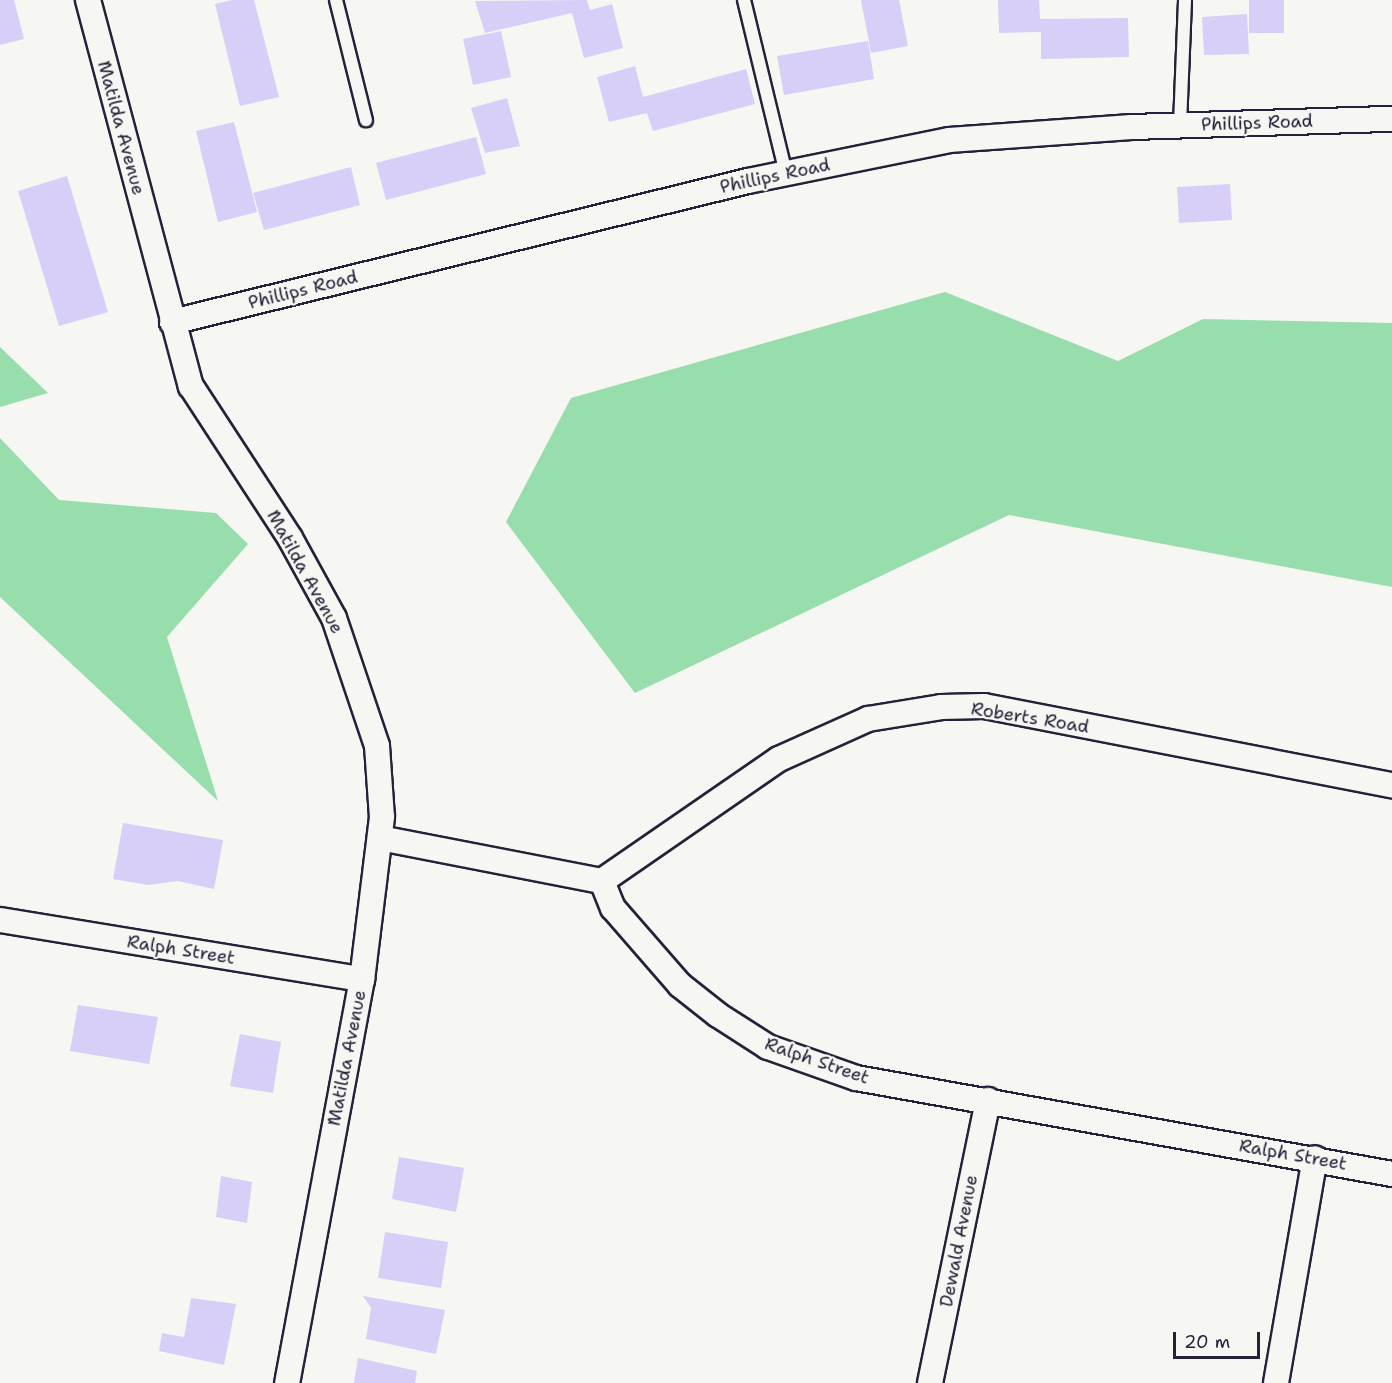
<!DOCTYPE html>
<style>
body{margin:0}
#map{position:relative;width:1392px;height:1383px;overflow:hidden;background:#f6f6f2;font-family:"Shantell Sans",sans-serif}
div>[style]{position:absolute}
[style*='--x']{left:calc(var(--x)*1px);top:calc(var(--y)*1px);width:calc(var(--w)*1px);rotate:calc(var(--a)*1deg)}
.green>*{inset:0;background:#97deac}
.building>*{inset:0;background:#d7cff7}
.roads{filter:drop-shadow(2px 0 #22223b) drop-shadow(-2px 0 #22223b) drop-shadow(0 2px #22223b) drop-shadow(0 -2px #22223b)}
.lane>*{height:12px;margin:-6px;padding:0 6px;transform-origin:6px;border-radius:6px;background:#f6f6f2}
.street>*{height:24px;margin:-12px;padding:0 12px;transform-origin:12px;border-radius:12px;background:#f6f6f2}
span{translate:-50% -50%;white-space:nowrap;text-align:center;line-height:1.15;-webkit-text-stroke:4.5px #f6f6f2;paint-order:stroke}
.street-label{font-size:18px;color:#22223b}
.scale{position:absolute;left:1173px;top:1332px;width:87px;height:27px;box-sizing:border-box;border:3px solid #22223b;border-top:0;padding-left:8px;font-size:18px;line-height:21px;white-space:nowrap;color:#22223b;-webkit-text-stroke:4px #f6f6f2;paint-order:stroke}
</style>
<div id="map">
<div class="green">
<i style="clip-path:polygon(945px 292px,1118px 361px,1203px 319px,1392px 323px,1392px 587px,1009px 515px,635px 693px,506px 522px,571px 398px)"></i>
<i style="clip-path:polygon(0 347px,48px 393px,0 407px)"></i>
<i style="clip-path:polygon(0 438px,59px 500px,216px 513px,248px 544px,167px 637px,218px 801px,0 597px)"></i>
</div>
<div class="building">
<i style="clip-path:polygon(0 0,14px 0,24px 39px,0 45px)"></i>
<i style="clip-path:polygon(232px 0,254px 0,279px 97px,240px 106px,215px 4px)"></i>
<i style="clip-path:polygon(587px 0,590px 10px,612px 4px,623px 48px,584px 58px,572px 13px,485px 33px,475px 1px)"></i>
<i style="clip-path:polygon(861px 0,899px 0,908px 46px,871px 53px)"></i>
<i style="clip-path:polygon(998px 0,1039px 0,1040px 19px,1128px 18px,1129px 57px,1041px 59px,1041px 32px,999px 33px)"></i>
<i style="clip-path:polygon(1249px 0,1284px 0,1284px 33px,1249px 33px)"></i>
<i style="clip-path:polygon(1247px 14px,1249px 54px,1204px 55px,1202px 17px)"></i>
<i style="clip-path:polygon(501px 31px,511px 77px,473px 85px,463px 39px)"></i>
<i style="clip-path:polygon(868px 41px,874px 79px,784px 95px,777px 56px)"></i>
<i style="clip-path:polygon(635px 66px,643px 97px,746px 69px,755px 104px,653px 131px,647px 113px,609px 122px,597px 77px)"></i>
<i style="clip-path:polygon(507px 98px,520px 146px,485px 153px,471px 108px)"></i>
<i style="clip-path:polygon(234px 122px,257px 212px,218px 222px,196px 131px)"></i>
<i style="clip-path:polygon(476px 137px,486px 174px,386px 200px,376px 163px)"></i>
<i style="clip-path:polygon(351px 167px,360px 205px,264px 230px,253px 193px)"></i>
<i style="clip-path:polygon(67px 176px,108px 312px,59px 326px,18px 191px)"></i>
<i style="clip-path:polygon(1230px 184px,1232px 220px,1179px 223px,1177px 187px)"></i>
<i style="clip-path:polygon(123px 823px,223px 840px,214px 889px,178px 881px,148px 885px,113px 879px)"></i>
<i style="clip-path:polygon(78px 1005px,158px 1017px,149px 1064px,70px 1051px)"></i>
<i style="clip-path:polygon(240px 1034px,281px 1042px,273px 1093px,230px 1086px)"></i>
<i style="clip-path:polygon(399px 1157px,464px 1168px,456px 1212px,392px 1199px)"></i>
<i style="clip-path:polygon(221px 1176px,252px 1182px,247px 1223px,216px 1217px)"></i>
<i style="clip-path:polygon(385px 1232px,448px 1242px,441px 1288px,378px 1278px)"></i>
<i style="clip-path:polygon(363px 1296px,445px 1310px,436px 1354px,366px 1339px,371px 1308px)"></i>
<i style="clip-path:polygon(191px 1298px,236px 1304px,224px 1365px,159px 1351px,162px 1333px,184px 1337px)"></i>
<i style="clip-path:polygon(358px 1358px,417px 1371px,415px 1383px,354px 1383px)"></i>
</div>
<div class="roads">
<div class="lane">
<i style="--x:336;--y:0;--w:124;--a:76"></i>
<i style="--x:744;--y:0;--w:178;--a:76.4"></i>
<i style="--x:1180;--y:125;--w:125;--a:-87.7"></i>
</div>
<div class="street">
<i style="--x:88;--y:0;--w:400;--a:75.1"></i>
<i style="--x:191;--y:386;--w:181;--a:56.9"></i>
<i style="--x:290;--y:538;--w:91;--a:61.2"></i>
<i style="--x:334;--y:618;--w:135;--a:71.4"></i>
<i style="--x:377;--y:746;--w:71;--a:86"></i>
<i style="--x:382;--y:817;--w:163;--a:97"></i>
<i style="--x:362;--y:979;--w:411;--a:100.5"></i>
<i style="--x:172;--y:322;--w:593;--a:-13.76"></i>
<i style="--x:748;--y:181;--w:205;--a:-11.5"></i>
<i style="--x:949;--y:140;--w:183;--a:-4.1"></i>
<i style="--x:1132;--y:127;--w:260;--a:-1.8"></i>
<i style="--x:380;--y:838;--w:226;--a:11"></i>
<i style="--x:602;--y:881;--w:29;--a:68"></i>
<i style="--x:613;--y:908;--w:102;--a:49"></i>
<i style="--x:680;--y:985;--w:48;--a:38.3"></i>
<i style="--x:718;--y:1015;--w:59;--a:32.6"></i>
<i style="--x:768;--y:1047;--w:93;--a:19.4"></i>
<i style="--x:856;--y:1078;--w:545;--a:10.15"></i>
<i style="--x:602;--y:881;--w:215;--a:-34.6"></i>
<i style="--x:779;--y:759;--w:98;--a:-24.2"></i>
<i style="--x:868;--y:719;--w:74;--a:-9.3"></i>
<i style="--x:941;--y:707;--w:43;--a:-1.3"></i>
<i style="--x:984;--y:706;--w:416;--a:11"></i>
<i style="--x:0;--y:920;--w:367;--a:9.3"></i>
<i style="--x:930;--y:1383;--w:289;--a:-78.4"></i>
<i style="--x:1276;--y:1383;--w:228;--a:-80.2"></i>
</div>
</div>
<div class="street-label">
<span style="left:1257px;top:123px;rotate:-2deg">Phillips Road</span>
<span style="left:121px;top:128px;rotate:75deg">Matilda Avenue</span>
<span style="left:775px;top:176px;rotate:-12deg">Phillips Road</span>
<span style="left:303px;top:290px;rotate:-14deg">Phillips Road</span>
<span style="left:305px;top:572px;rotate:61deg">Matilda Avenue</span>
<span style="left:1030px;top:718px;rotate:9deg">Roberts Road</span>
<span style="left:181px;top:950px;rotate:9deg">Ralph Street</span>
<span style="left:347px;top:1058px;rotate:-79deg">Matilda Avenue</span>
<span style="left:817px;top:1061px;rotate:19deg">Ralph Street</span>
<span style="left:1293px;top:1155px;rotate:10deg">Ralph Street</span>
<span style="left:959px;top:1241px;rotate:-79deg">Dewald Avenue</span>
</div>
<div class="scale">20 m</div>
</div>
